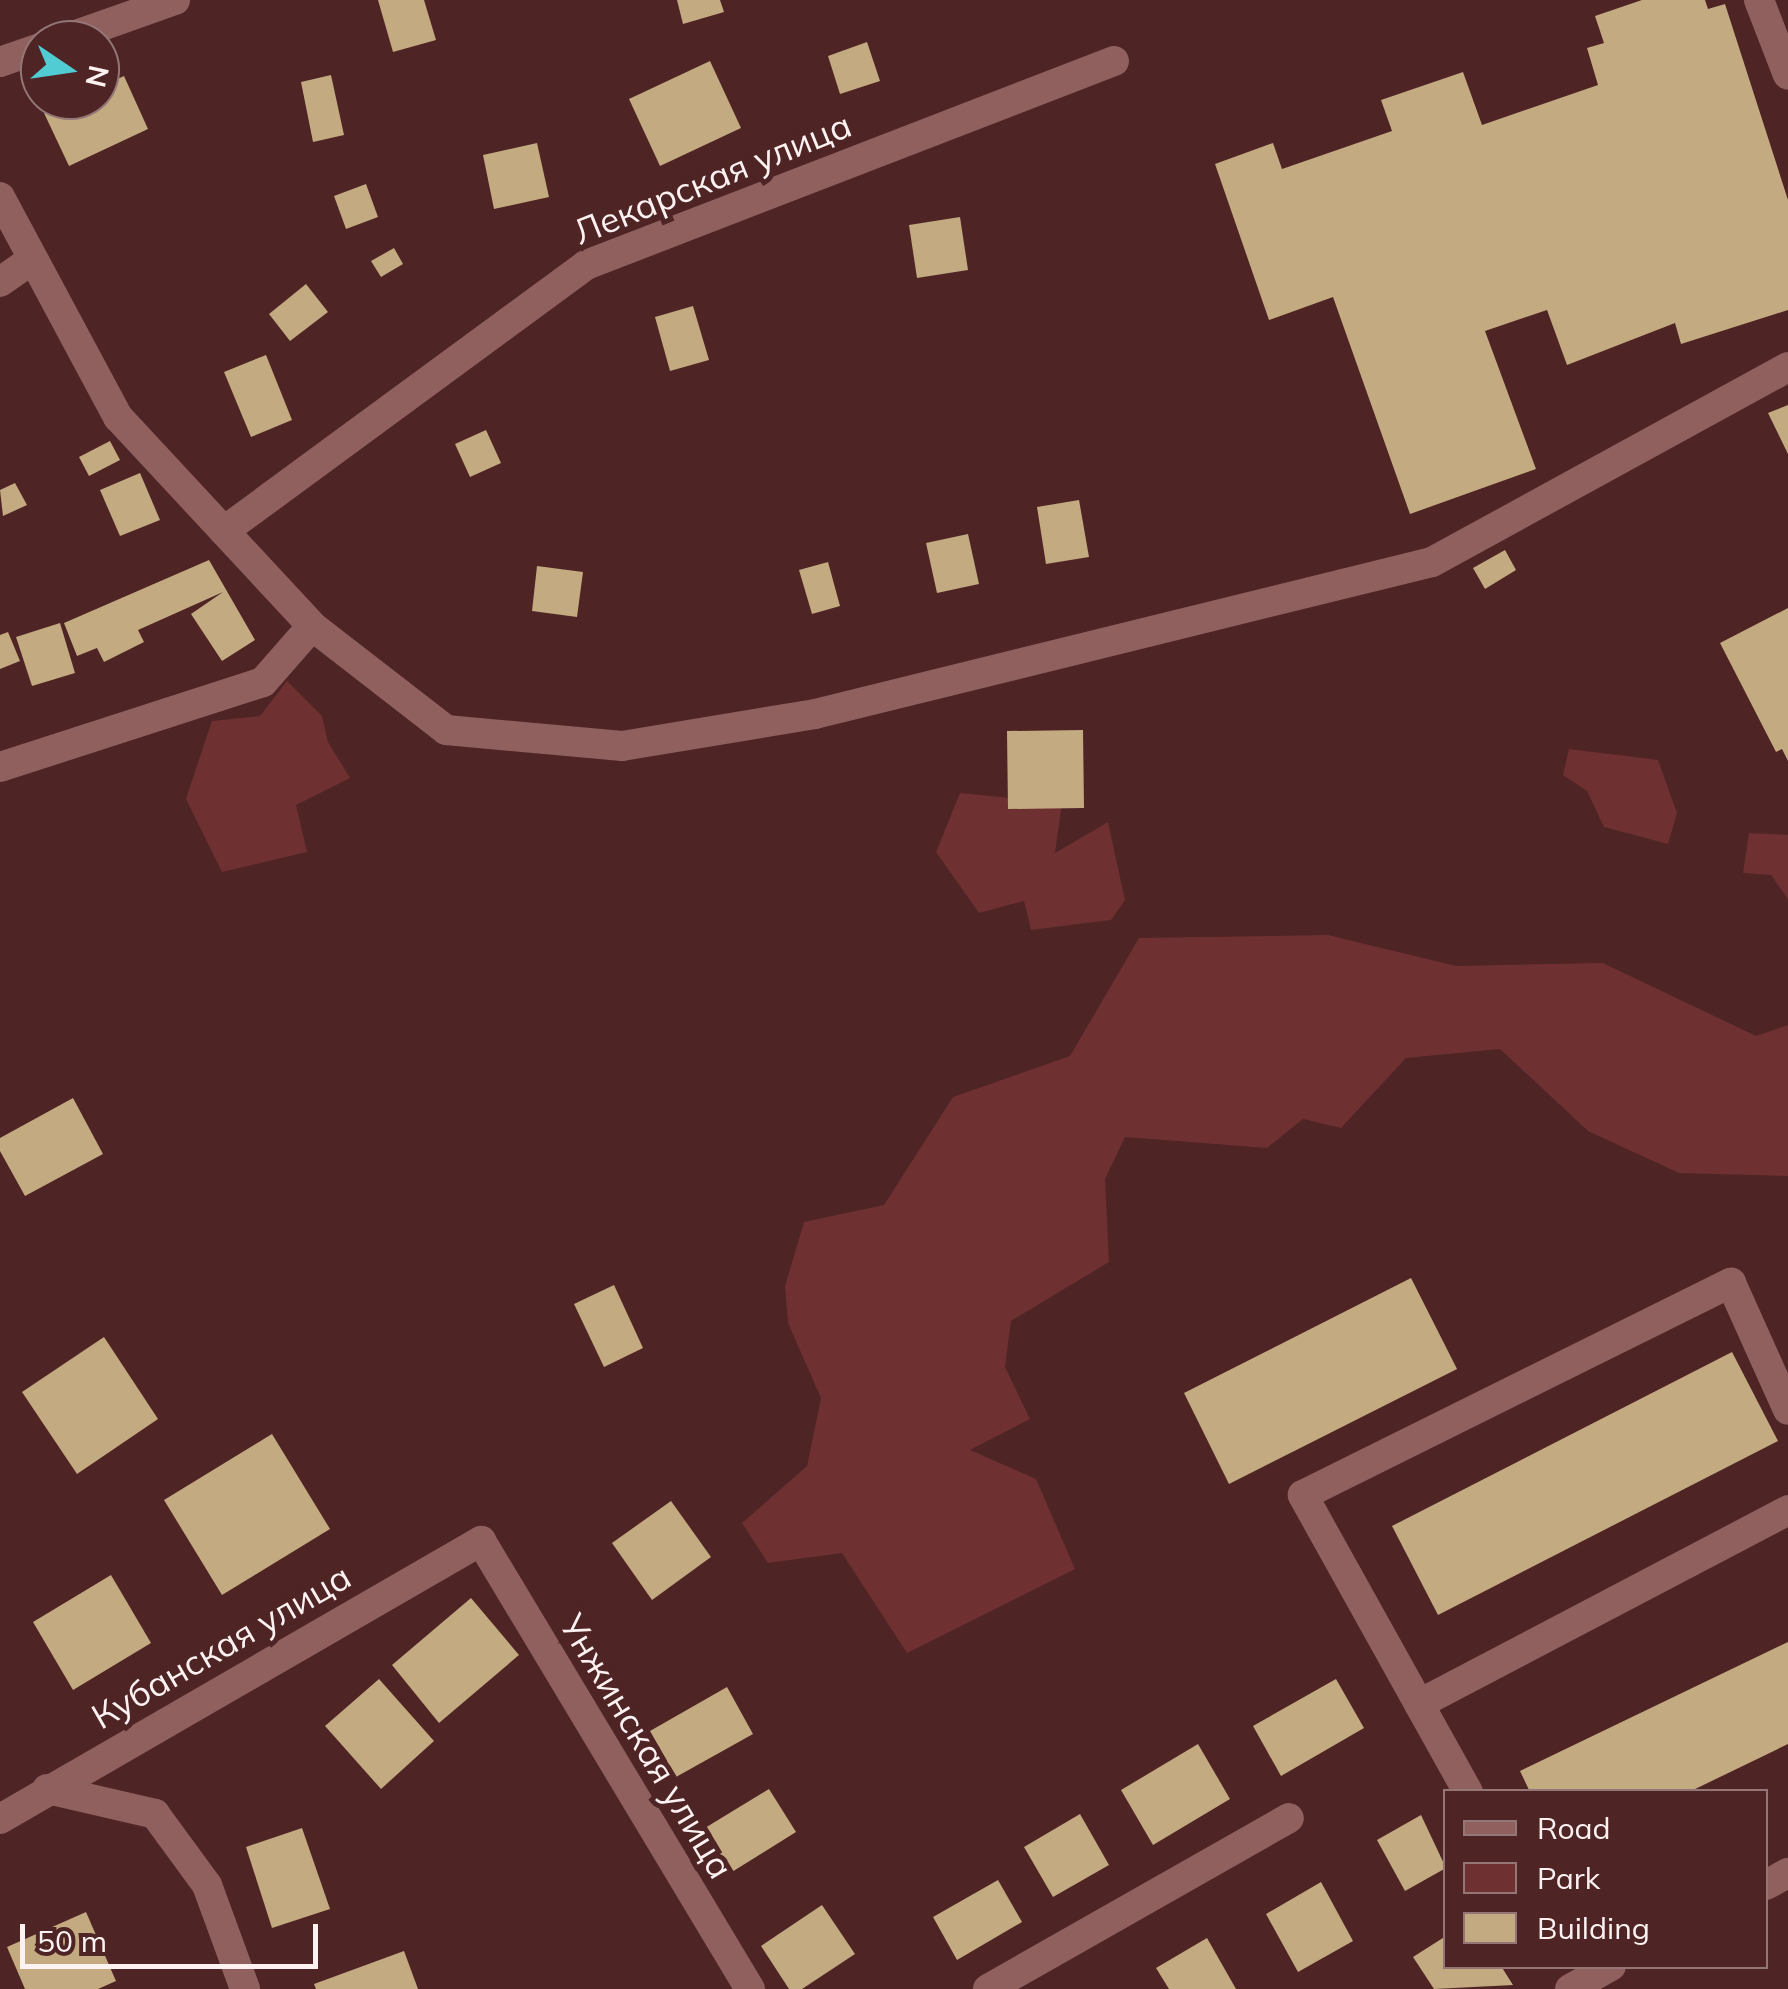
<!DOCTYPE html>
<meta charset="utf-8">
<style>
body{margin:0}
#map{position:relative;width:1788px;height:1989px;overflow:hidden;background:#4e2425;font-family:Mulish,sans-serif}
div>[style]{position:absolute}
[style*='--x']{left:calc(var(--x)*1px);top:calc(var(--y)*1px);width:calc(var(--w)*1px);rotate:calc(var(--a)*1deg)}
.green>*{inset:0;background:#6e3031}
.building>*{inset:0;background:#c3aa80}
.minor>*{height:30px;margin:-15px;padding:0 15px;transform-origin:15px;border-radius:15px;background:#90605f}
span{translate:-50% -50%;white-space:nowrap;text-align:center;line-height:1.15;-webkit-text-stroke:10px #4e2425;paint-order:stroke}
.street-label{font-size:35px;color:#fdf2f1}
.legend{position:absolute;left:1443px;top:1789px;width:325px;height:180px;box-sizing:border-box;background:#4e2425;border:2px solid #947677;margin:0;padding:12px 18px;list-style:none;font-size:30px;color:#fdf2f1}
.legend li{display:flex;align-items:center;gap:20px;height:50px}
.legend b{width:50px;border:2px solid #947677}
.north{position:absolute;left:20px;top:20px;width:100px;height:100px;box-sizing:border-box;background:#4e2425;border:2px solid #947677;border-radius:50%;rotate:103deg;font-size:28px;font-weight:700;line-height:40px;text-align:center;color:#fdf2f1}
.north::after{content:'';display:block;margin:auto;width:35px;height:45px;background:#51ccd3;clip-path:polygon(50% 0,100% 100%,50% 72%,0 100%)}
.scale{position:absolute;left:20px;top:1924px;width:298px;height:45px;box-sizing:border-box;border:5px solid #fdf2f1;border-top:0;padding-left:12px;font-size:30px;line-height:35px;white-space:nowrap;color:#fdf2f1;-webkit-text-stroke:8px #4e2425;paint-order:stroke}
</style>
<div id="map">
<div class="green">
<i style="clip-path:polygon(287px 681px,322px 716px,328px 742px,350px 778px,296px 805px,307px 852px,222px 872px,186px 799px,212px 721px,260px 716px)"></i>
<i style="clip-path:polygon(1569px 749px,1658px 760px,1677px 813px,1668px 844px,1604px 827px,1587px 791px,1563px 775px)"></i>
<i style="clip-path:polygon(960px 793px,1062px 803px,1055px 853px,1108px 822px,1125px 900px,1111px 920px,1031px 930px,1024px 901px,979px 913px,936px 852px)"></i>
<i style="clip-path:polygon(1749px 833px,1788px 835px,1788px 899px,1771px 875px,1743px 873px)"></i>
<i style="clip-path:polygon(1328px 935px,1456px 966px,1603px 963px,1756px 1036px,1788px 1025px,1788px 1176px,1679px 1173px,1588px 1131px,1500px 1049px,1406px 1058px,1341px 1128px,1303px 1119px,1267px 1148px,1125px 1137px,1105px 1179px,1109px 1262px,1011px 1321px,1005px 1367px,1030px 1419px,970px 1450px,1036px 1479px,1075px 1569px,907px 1653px,842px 1553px,768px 1563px,742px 1523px,807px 1466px,821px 1398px,788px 1323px,785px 1286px,804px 1222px,884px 1205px,953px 1097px,1070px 1056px,1139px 938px)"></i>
</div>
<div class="building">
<i style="clip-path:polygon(378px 0,424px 0,436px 40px,393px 52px)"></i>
<i style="clip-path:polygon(677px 0,720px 0,724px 12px,683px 24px)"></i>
<i style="clip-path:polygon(1642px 0,1705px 0,1708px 9px,1725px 4px,1788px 200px,1788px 310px,1681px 344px,1675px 323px,1567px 365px,1547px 310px,1485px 331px,1536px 469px,1410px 514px,1333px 297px,1269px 320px,1215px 164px,1273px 143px,1282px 169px,1392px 131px,1381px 100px,1463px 72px,1482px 125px,1598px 85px,1587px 48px,1604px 43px,1595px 16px)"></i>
<i style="clip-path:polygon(867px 42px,880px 81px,840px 94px,828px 56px)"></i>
<i style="clip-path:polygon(710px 61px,741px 128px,660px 166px,629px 99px)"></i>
<i style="clip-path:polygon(331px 75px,344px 135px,313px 142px,301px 82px)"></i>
<i style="clip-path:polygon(124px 76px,148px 129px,69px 166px,44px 113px,72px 100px,100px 100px,100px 87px)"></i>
<i style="clip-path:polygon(537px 143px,549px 197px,494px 209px,483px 155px)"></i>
<i style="clip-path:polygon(366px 184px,378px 217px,346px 229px,334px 196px)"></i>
<i style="clip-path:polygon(960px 217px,968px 270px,917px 278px,909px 225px)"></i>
<i style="clip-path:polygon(394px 248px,403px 264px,381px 277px,371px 261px)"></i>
<i style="clip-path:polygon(306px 284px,328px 312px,290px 341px,269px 314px)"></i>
<i style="clip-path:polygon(693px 306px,709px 360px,670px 371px,655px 317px)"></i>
<i style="clip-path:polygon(266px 355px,292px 420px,251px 437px,224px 372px)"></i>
<i style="clip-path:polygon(1788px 405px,1788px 454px,1768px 413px)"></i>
<i style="clip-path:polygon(486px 430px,501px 463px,470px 477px,455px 444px)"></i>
<i style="clip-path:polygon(110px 441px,120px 460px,89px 476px,79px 457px)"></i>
<i style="clip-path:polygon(140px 473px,160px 520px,120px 536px,100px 490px)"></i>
<i style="clip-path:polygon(15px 483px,27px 505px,3px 516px,0 490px)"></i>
<i style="clip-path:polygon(1079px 500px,1089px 557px,1046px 564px,1037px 507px)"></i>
<i style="clip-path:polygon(968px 534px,979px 584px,937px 593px,926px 543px)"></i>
<i style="clip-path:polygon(1505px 550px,1516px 570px,1485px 589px,1473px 568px)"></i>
<i style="clip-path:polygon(209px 560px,255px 640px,222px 661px,191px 614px,223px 592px,138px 630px,144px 642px,104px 662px,97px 648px,77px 656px,64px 623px)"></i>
<i style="clip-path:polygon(828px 562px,840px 606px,812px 614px,799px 570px)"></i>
<i style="clip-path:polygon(537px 566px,583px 572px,577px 617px,532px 611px)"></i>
<i style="clip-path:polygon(1788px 608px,1788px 761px,1782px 749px,1776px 752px,1720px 643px)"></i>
<i style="clip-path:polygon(60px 623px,75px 673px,32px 686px,16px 637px)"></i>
<i style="clip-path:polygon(8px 632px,20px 661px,0 669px,0 635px)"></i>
<i style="clip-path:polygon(1083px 730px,1084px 808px,1008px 809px,1007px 731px)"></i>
<i style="clip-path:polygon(73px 1098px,103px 1154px,25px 1196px,0 1151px,0 1138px)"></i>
<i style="clip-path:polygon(1411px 1278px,1457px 1369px,1229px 1484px,1184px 1393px)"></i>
<i style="clip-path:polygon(614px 1285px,643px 1348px,604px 1367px,574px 1304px)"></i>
<i style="clip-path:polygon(104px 1337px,158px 1419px,77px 1474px,22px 1392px)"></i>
<i style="clip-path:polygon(1732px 1352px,1778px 1441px,1438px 1615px,1392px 1526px)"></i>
<i style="clip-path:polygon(272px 1434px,330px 1529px,222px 1595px,164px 1500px)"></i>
<i style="clip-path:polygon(671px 1501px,711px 1557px,652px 1600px,612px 1543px)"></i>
<i style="clip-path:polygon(111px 1575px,151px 1643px,73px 1690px,33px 1622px)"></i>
<i style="clip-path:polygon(471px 1598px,519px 1655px,439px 1723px,392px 1665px)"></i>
<i style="clip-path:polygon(1788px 1642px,1788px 1744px,1689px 1792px,1530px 1792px,1520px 1771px)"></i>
<i style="clip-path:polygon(379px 1679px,434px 1741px,381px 1789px,325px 1726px)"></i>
<i style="clip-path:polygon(1336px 1679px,1364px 1728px,1281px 1776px,1253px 1726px)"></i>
<i style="clip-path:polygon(727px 1687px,753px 1734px,676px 1777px,650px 1731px)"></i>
<i style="clip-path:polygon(1198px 1744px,1230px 1799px,1153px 1845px,1121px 1790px)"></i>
<i style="clip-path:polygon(769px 1789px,796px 1832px,727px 1875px,700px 1831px)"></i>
<i style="clip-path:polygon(1080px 1814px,1109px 1865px,1053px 1897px,1024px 1847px)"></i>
<i style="clip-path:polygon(1421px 1815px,1446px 1868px,1405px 1891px,1377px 1840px)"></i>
<i style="clip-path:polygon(302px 1828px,330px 1909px,272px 1928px,246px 1847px)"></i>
<i style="clip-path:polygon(998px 1880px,1022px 1922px,957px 1960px,933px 1917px)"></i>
<i style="clip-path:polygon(1321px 1882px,1353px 1941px,1298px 1972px,1266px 1914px)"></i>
<i style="clip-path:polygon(822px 1905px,855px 1954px,802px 1989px,789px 1989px,761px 1946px)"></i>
<i style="clip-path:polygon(86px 1912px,116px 1981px,98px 1989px,25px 1989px,7px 1947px)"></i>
<i style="clip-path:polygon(1446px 1936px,1446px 1966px,1501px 1966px,1513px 1985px,1434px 1989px,1413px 1957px)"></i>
<i style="clip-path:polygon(1207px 1938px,1236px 1989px,1169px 1989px,1156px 1968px)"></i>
<i style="clip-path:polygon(404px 1951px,418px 1989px,316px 1989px,314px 1984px)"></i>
</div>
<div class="minor">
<i style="--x:1759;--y:0;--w:80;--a:68.9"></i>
<i style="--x:62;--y:40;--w:120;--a:-19.5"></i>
<i style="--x:0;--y:62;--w:42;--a:-19.3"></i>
<i style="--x:0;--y:197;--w:250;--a:61.8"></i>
<i style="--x:118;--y:417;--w:285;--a:47.1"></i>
<i style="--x:312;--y:626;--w:170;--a:37.8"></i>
<i style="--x:446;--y:730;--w:177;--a:5.2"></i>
<i style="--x:622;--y:746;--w:196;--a:-9.4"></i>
<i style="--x:815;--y:714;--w:635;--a:-13.84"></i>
<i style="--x:1432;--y:562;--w:406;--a:-28.7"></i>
<i style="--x:0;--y:282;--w:40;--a:-34.9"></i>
<i style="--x:224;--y:531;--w:449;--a:-36.3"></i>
<i style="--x:586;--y:265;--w:566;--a:-21.12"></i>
<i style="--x:0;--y:767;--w:276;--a:-17.9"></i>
<i style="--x:263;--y:682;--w:74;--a:-48.8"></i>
<i style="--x:1419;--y:1704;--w:417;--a:-27.7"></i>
<i style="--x:47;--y:1789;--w:111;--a:13"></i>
<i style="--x:155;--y:1814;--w:88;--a:53.8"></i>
<i style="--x:207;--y:1885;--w:111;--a:69.9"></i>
<i style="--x:1468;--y:1792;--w:340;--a:-119.1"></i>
<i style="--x:1303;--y:1495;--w:478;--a:-26.4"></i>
<i style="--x:1731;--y:1283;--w:139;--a:65.8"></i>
<i style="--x:0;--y:1819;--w:556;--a:-30.03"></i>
<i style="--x:481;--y:1541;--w:523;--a:59.02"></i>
<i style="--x:1766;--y:1885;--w:25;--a:-29"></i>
<i style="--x:988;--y:1989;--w:346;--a:-29.6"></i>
<i style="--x:1570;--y:1989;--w:47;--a:-29.3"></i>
</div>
<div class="street-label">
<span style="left:712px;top:178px;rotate:-22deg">Лекарская улица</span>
<span style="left:221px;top:1646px;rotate:-30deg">Кубанская улица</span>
<span style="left:647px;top:1746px;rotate:59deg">Унжинская улица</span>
</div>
<ul class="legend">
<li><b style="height:12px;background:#90605f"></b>Road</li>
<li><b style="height:28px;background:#6e3031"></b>Park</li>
<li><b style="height:28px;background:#c3aa80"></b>Building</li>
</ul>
<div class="north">N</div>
<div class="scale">50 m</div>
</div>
